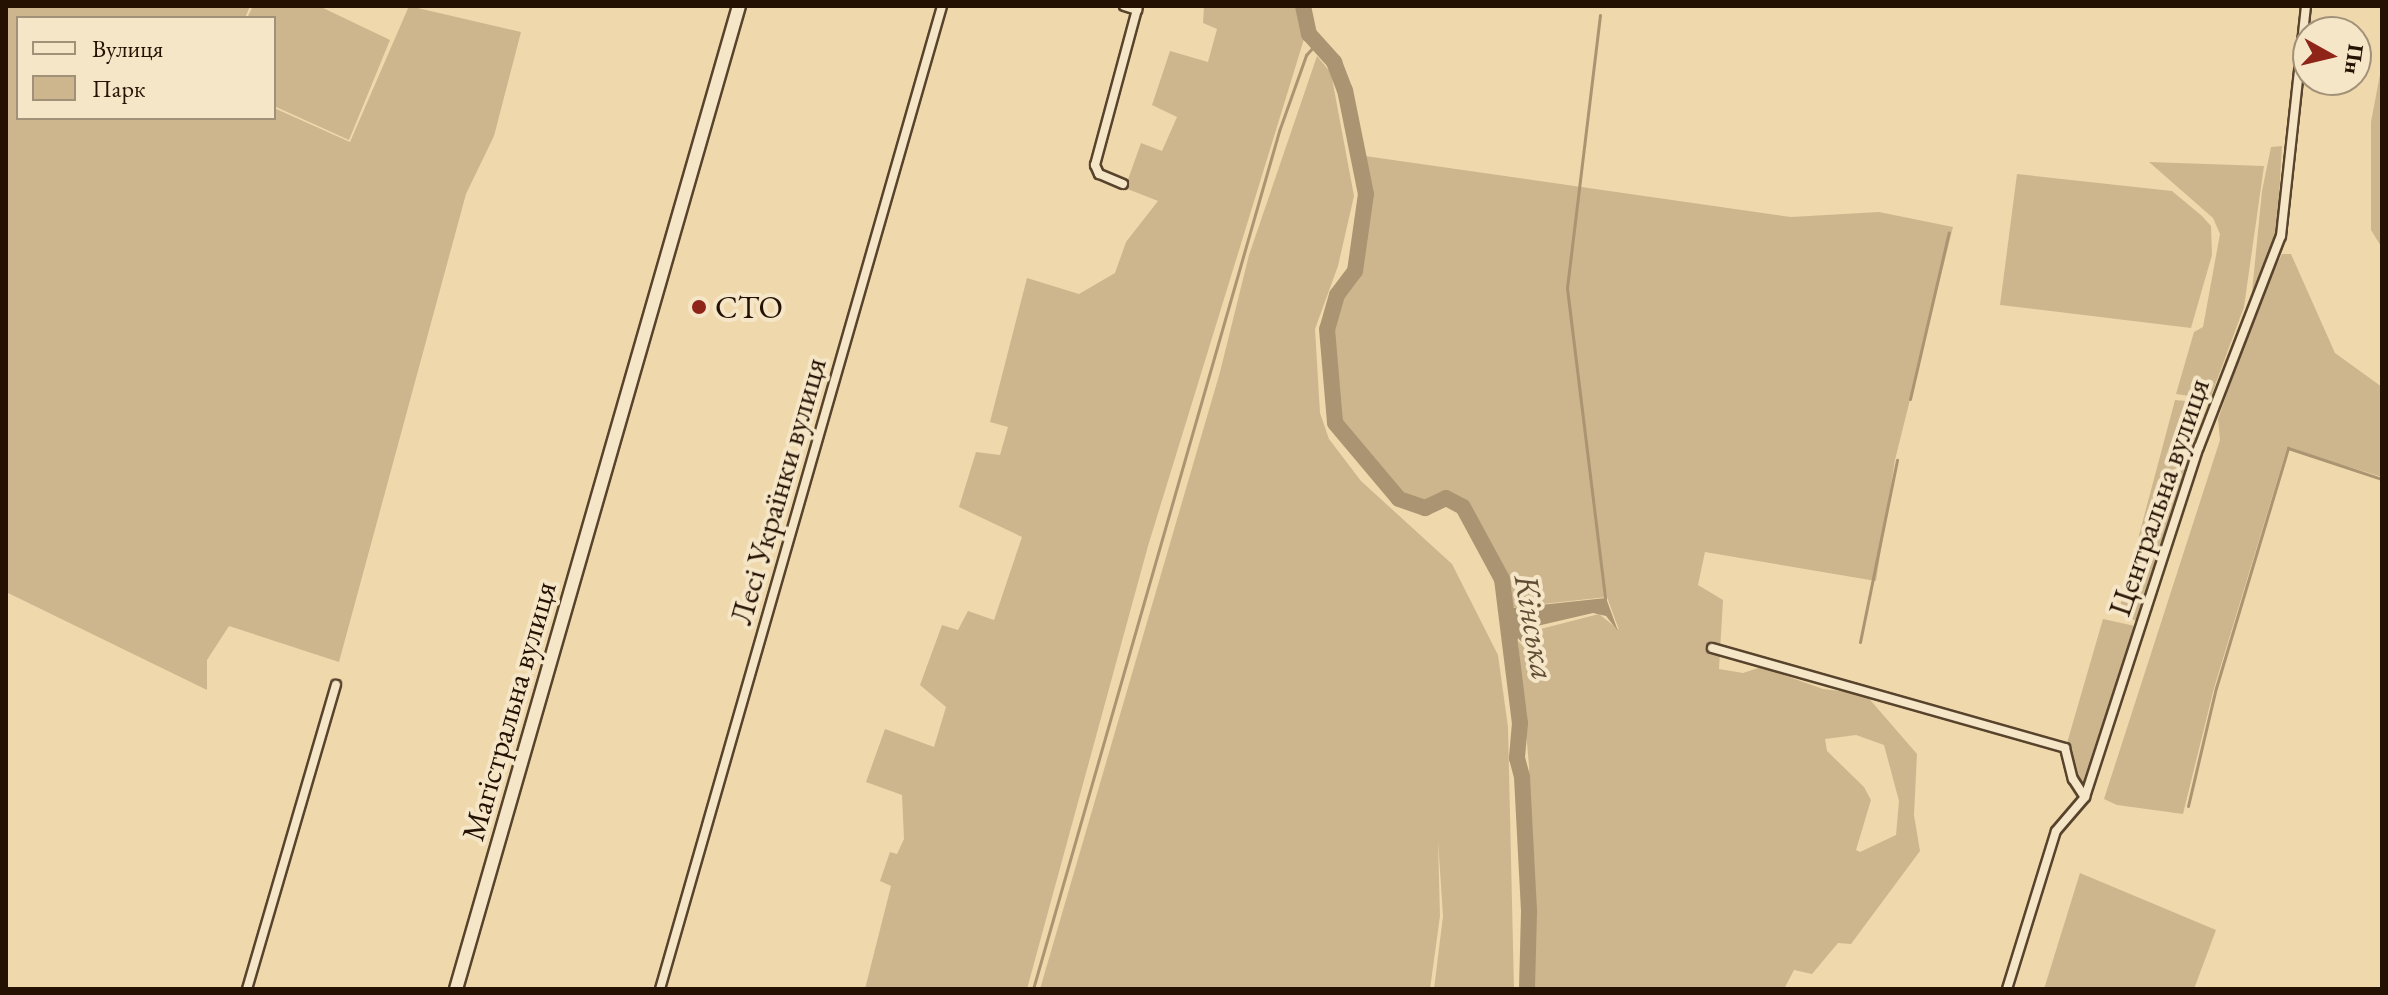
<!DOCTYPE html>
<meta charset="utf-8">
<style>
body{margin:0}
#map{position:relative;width:2388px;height:995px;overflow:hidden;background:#efd8ab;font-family:"EB Garamond",serif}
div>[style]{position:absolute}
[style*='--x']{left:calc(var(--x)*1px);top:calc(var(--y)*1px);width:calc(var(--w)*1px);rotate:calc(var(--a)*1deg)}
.green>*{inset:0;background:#cdb68e}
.water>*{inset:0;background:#aa9472}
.stream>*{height:3px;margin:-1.5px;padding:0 1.5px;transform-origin:1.5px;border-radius:1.5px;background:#aa9472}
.river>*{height:16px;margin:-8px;padding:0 8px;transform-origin:8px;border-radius:8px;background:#aa9472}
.roads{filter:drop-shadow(2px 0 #58432c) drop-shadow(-2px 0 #58432c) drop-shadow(0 2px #58432c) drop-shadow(0 -2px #58432c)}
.street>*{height:8px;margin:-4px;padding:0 4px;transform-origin:4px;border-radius:4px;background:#f5e6c8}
.secondary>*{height:12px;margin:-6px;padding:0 6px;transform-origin:6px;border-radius:6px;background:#f5e6c8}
.dots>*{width:22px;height:22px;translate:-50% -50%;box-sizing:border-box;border:4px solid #f5e6c8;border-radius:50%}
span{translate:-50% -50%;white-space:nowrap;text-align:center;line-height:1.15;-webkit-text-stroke:8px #f5e6c8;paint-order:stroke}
.poi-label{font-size:32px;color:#251102}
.left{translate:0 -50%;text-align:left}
.street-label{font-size:32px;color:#251102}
.water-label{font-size:34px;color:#614c34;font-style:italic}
.frame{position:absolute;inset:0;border:8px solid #251102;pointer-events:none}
.legend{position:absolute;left:16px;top:16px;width:260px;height:104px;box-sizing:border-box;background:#f5e6c8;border:2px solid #a29179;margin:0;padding:10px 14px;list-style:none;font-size:24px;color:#251102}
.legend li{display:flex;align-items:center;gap:16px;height:40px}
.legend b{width:40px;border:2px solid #a29179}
.north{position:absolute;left:2292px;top:16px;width:80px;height:80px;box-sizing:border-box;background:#f5e6c8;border:2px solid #a29179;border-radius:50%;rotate:98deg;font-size:22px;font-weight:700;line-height:32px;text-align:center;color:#251102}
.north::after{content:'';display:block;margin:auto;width:28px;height:36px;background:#8f2418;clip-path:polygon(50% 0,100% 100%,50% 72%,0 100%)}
</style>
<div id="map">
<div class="green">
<i style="clip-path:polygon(6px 6px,250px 6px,245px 18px,18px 18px,18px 118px,274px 118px,274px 108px,350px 142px,409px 6px,521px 32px,494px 136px,466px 194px,339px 662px,229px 626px,207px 660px,207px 690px,6px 592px)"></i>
<i style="clip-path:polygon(253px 6px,319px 6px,390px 40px,349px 140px,274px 106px,274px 18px,247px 18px)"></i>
<i style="clip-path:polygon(1204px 6px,1298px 6px,1304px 39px,1148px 546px,1027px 989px,865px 989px,891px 886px,880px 881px,890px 852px,897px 854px,904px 839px,902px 795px,866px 782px,885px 729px,934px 747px,946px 707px,920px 685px,942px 625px,958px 630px,968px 611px,994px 620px,1022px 537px,959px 507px,976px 452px,1000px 455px,1008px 427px,990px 422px,1027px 278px,1079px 294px,1115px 273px,1126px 242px,1158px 201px,1125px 188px,1141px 143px,1162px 151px,1177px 117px,1152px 105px,1170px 51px,1208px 62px,1217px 29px,1203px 23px)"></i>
<i style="clip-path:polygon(1317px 56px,1331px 73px,1354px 196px,1338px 266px,1315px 329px,1320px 413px,1329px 439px,1361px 481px,1452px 564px,1498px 655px,1508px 727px,1514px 989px,1434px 989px,1443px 916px,1438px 841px,1440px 916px,1430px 989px,1040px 989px,1220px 372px,1249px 255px)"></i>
<i style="clip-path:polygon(2382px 64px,2382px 248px,2371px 230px,2371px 122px)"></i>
<i style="clip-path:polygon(2282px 146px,2277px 235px,2252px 292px,2262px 191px,2271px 147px)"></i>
<i style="clip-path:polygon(evenodd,1365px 156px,1791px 217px,1879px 212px,1953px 227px,1895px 460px,1876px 581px,1705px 552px,1698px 585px,1723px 600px,1719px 669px,1743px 673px,1761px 667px,1823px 689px,1865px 694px,1917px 754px,1914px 815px,1920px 851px,1851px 944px,1838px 943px,1812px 974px,1794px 970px,1784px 989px,1534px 989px,1529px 766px,1518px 641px,1534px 657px,1529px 632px,1599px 614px,1619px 630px,1607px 597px,1506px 608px,1501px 567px,1465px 505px,1445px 493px,1419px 505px,1409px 501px,1338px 422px,1337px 360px,1331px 336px,1342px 297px,1360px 277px,1369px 215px,1365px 156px,1856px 735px,1884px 745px,1899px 801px,1896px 835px,1860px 852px,1856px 850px,1871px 800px,1864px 787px,1827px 751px,1825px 739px,1856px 735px)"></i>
<i style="clip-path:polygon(2149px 162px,2264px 166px,2244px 307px,2210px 399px,2176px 394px,2194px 332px,2203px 327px,2220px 234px,2213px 218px)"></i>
<i style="clip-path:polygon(2017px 174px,2172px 191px,2202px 216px,2211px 226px,2212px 255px,2191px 328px,2000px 305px)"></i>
<i style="clip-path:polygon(2282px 254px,2291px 254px,2335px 353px,2382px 387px,2382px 477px,2287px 448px,2214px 688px,2183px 814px,2117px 805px,2104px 799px,2220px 440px,2218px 419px,2262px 294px)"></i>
<i style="clip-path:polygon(2175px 400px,2197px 402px,2194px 452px,2137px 621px,2118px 614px)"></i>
<i style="clip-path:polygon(2103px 619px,2135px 626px,2085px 784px,2075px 775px,2067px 743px)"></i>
<i style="clip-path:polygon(2080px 873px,2216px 930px,2194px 989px,2044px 989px)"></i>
</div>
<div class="water">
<i style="clip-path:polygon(1606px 598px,1618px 631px,1606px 616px,1593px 613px,1524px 629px,1532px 654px,1518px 638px,1516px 643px,1508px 640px,1510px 626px,1502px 609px)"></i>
</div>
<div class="stream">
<i style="--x:1600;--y:15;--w:275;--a:96.9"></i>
<i style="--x:1567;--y:288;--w:313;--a:83"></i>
<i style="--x:1910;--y:399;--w:171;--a:-76.9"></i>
<i style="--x:1860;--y:642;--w:186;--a:-78.5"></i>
<i style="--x:2188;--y:806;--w:121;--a:-76.7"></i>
<i style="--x:2216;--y:688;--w:251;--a:-73.3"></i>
<i style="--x:2288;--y:448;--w:99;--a:18.3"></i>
<i style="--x:1033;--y:989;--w:893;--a:-74"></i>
<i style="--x:1279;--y:131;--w:81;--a:-70.4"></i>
<i style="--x:1306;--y:55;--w:13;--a:-48"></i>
</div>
<div class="river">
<i style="--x:1303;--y:6;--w:29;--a:78"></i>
<i style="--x:1309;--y:34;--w:38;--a:48"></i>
<i style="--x:1334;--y:62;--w:30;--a:69"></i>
<i style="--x:1345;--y:90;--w:106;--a:78.6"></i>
<i style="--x:1366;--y:194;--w:78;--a:98.1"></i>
<i style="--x:1355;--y:271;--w:30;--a:127"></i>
<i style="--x:1337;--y:295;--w:35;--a:106"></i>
<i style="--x:1327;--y:329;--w:94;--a:85.1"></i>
<i style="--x:1335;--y:423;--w:99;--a:49.9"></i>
<i style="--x:1399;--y:499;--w:28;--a:19"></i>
<i style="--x:1425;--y:508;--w:23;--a:-25"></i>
<i style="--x:1446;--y:498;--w:19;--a:28"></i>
<i style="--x:1463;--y:507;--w:82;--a:61.6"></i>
<i style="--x:1502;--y:579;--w:145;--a:82.9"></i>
<i style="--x:1520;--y:723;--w:35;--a:95"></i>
<i style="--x:1517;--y:758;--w:20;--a:75"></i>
<i style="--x:1522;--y:777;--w:135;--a:87"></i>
<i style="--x:1529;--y:912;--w:77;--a:91.5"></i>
</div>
<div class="roads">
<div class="street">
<i style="--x:1124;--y:6;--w:14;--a:17"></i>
<i style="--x:1123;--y:184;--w:26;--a:-157"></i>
<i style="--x:1099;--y:174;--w:10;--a:-114"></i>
<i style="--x:1095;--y:165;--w:165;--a:-74.9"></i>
<i style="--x:1712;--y:648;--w:367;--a:15.8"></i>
<i style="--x:2065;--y:748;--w:32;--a:76"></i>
<i style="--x:2073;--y:779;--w:20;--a:57"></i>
<i style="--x:247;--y:989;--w:317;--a:-73.7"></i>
<i style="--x:660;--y:989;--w:1023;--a:-73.99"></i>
<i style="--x:2007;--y:989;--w:165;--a:-72.8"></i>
<i style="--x:2056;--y:831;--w:45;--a:-49.5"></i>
<i style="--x:2085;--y:797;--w:368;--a:-72"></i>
<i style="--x:2199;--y:447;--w:226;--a:-68.8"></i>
<i style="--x:2281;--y:236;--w:231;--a:-83.8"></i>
</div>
<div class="secondary">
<i style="--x:456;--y:989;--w:1023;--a:-73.94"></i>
</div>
</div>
<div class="dots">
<i style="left:699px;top:307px;background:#8f2418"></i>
</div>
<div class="poi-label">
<span class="left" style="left:715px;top:307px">СТО</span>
</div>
<div class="street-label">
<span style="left:778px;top:491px;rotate:-74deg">Лесі Українки вулиця</span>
<span style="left:2159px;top:497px;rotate:-71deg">Центральна вулиця</span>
<span style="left:509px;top:711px;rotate:-74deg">Магістральна вулиця</span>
</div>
<div class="water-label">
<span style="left:1535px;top:627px;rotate:80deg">Кінська</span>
</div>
<div class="frame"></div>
<ul class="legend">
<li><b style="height:10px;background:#f5e6c8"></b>Вулиця</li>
<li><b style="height:22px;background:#cdb68e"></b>Парк</li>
</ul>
<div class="north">Пн</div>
</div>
